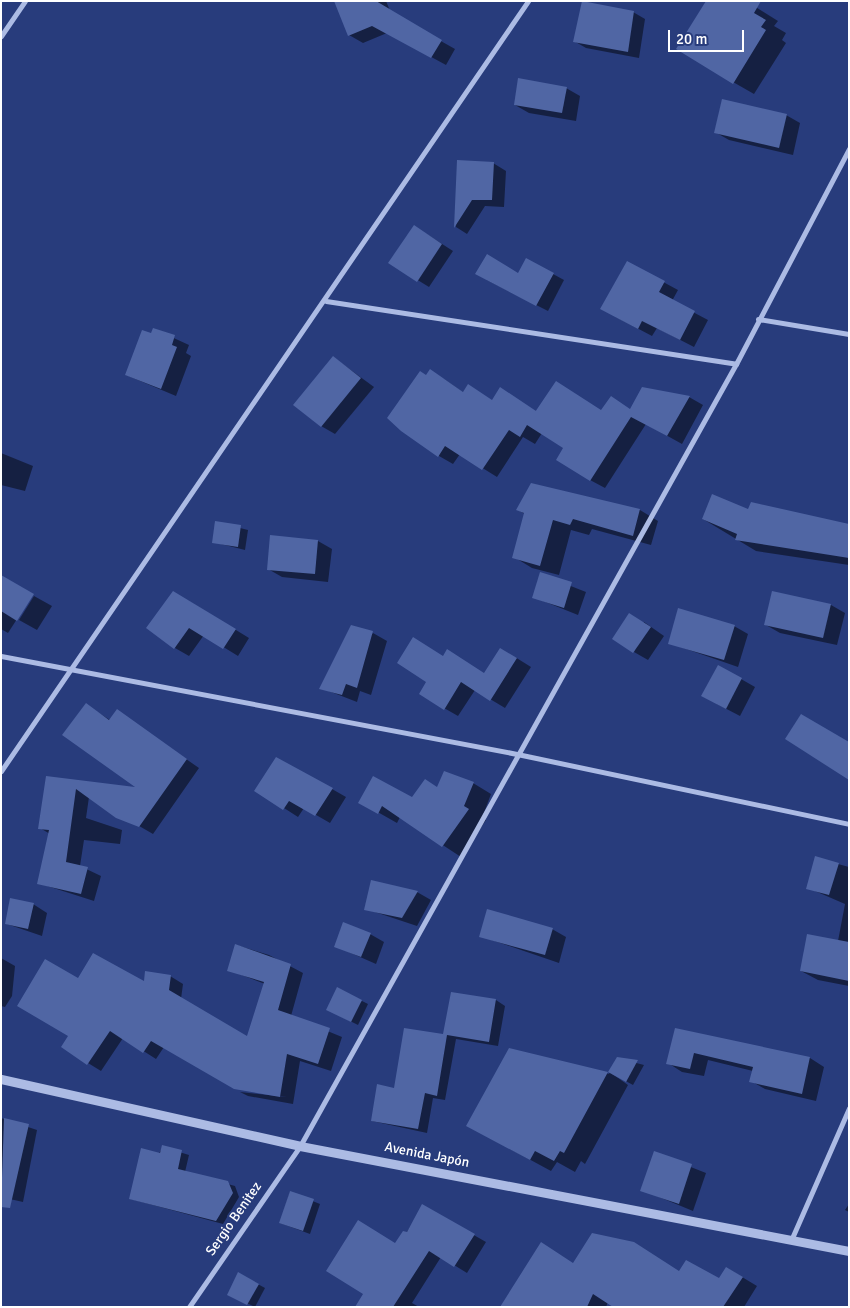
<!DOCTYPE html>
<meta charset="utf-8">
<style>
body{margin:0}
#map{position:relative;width:850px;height:1308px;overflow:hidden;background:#283c7c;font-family:Signika,sans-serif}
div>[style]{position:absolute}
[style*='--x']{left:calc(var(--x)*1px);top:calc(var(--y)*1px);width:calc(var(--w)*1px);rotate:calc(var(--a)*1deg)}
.shadow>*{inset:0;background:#0007}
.building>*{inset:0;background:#5066a4}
.minor>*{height:5px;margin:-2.5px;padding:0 2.5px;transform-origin:2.5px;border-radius:2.5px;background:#acbbe4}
.tertiary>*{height:9px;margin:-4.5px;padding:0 4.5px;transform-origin:4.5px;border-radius:4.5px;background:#acbbe4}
span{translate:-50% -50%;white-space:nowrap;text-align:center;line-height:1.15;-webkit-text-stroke:4px #283c7c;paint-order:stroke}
.street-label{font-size:14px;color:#fff}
.frame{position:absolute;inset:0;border:2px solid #fff;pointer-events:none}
.scale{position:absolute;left:668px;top:30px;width:76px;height:22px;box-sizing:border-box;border:2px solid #fff;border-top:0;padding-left:6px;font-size:15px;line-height:18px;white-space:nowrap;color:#fff;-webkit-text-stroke:4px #283c7c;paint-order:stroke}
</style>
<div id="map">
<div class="shadow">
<i style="clip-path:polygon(339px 1px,386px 1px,391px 13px,455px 49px,446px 65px,387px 33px,363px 43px,349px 35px)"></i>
<i style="clip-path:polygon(754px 6px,778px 21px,774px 26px,786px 33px,782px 40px,786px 43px,754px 94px,733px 82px)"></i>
<i style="clip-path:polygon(633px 12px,645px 19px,639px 58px,586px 48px,574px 41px)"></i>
<i style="clip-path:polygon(566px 88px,580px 96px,576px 121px,529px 113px,515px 105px)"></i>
<i style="clip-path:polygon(786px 115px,800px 123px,793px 155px,729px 140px,715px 132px)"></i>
<i style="clip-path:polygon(458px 162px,493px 163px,506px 171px,504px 207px,485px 206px,467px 234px,456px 227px)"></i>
<i style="clip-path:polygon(425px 233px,453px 251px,429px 287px,390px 263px)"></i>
<i style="clip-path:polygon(628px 263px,678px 290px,672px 301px,708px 320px,694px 347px,657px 328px,652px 336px,616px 317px)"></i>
<i style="clip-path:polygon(518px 274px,553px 274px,564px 280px,548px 311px,487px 280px)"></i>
<i style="clip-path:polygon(154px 329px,189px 345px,186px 353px,191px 356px,176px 396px,126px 375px)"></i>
<i style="clip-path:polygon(333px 357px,374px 387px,335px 434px,321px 426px)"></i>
<i style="clip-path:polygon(426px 376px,444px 379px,464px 393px,537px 412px,631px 410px,689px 397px,703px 405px,682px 444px,646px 424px,605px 488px,590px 480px,564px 448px,542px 433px,535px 444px,523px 437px,497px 477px,460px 454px,453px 464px,439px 456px)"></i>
<i style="clip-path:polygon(1px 453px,33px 466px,25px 491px,1px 485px)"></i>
<i style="clip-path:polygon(532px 484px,640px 510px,658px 521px,651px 545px,592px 529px,589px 535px,571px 530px,559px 575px,532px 568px,514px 557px,525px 514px,518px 510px)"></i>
<i style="clip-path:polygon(749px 511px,849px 525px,849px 565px,756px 551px,703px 519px)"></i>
<i style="clip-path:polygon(216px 522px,248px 530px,245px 550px,213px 542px)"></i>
<i style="clip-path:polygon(318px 541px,332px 549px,328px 582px,282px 577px,268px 569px)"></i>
<i style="clip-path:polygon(540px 574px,586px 592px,578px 615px,533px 597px)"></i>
<i style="clip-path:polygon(1px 587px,17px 619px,8px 633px,1px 629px)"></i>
<i style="clip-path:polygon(773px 592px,831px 605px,845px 613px,837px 645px,780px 633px,766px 625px)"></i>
<i style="clip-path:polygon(34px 596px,52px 606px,37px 630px,19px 620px)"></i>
<i style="clip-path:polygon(187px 600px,249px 638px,238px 656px,204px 635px,189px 656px,175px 648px)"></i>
<i style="clip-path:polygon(644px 622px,664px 636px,648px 660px,634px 652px)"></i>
<i style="clip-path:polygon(734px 626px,748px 634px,738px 667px,669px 643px)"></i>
<i style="clip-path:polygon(373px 633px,387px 641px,371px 695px,360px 691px,357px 702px,321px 688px)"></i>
<i style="clip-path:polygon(444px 657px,485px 674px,515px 657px,531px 667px,505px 708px,475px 690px,458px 716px,444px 708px)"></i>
<i style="clip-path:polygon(741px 679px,755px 687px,740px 716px,717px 704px)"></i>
<i style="clip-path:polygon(86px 705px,110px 720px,117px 711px,199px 768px,153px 834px,89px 797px,86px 818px,122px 830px,120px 844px,84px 840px,80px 866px,101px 876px,94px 901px,38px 883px,50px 834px,40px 828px,47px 777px,140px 789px)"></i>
<i style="clip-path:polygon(473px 783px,491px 794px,482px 818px,486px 820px,461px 857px,400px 817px,397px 823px,360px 802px,412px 799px,438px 788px)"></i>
<i style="clip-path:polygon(332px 789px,346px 797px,330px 823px,304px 808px,298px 817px,256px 790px)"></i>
<i style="clip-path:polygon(816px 858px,849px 867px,849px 986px,818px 980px,801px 971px,838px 941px,845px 904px,808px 888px)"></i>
<i style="clip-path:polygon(417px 892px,431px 900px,417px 926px,366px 909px)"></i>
<i style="clip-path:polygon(33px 904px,47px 913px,42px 936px,7px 924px)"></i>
<i style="clip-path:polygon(552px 929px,566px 937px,559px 963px,480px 936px)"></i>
<i style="clip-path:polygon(370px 934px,384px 942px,376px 964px,335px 946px)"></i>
<i style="clip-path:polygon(236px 945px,269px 955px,303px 973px,291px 1016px,342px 1037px,331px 1071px,300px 1061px,293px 1104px,248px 1096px,240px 1092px,287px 1097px,234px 1088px,164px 1047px,156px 1059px,123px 1038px,101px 1071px,62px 1047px,70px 1036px,79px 980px,144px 983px,170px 976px,183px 984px,181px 999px,248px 1038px,265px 984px,229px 970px)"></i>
<i style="clip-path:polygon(1px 958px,15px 966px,12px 996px,5px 1007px,1px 1006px)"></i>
<i style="clip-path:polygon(496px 1000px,505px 1006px,498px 1046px,456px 1039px,445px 1100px,433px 1098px,427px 1133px,372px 1121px,444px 1036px)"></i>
<i style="clip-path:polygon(362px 1001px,368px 1004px,358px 1025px,334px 1013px)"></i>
<i style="clip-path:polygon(676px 1030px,810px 1058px,824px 1067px,816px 1101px,765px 1089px,751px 1081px,753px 1071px,708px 1060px,704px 1076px,682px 1072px,668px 1063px)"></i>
<i style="clip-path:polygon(509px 1049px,609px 1074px,617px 1058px,644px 1065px,633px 1085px,611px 1073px,628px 1085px,585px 1164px,581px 1161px,575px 1172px,557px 1162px,551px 1171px,488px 1137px)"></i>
<i style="clip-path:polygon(1px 1118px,37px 1130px,23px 1202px,1px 1197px)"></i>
<i style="clip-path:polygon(163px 1147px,189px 1155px,185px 1172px,235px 1186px,239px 1197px,223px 1224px,131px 1199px)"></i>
<i style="clip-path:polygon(655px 1153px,706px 1173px,693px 1211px,642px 1190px)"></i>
<i style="clip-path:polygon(290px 1192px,320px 1204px,310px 1234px,280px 1223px)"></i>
<i style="clip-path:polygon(849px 1204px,849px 1212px,845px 1210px)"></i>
<i style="clip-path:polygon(423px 1206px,486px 1242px,467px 1273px,441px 1257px,412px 1303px,419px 1307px,361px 1307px)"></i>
<i style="clip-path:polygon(574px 1264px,680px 1272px,719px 1280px,727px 1268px,757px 1286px,744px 1307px,615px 1307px,608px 1302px,606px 1307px,504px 1307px)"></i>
<i style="clip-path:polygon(239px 1274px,265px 1288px,255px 1307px,228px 1294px)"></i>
</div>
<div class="building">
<i style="clip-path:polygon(334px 1px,376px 1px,442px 40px,431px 58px,372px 26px,348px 36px)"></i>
<i style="clip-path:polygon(582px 1px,634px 11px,628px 52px,573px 42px)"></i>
<i style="clip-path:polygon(706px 1px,761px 1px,754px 13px,766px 20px,761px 27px,766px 30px,733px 84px,676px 49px)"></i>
<i style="clip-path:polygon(518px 78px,567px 87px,562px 113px,514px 105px)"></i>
<i style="clip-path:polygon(722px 99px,787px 114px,779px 148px,714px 133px)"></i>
<i style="clip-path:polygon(457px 160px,494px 162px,492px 200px,472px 200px,454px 228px)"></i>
<i style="clip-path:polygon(414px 225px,442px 244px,417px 282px,388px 263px)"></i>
<i style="clip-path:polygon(487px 254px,518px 273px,526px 258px,554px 273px,536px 306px,475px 274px)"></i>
<i style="clip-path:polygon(627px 261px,665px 281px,659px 292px,695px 311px,680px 340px,642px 321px,638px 329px,600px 309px)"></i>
<i style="clip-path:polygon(153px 328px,175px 335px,172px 345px,177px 347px,161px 389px,125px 375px,142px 330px,151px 333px)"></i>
<i style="clip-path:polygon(333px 356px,361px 378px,321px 427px,293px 405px)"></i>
<i style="clip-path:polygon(430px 369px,463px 392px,468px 384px,492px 400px,500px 387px,536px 411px,529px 421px,556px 381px,601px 410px,611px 396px,630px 409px,642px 387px,690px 396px,667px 436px,631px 417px,590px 481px,556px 460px,563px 448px,527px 425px,520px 437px,509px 430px,482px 470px,445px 446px,438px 457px,401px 431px,387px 418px,420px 371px,426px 375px)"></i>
<i style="clip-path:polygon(531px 483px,640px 509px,633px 536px,573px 519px,570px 525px,553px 520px,540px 566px,512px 558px,524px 513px,516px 510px)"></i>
<i style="clip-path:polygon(712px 494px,748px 509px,751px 502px,849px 524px,849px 558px,735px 540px,737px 534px,702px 519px)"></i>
<i style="clip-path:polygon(215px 521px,241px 525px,238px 547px,212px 543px)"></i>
<i style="clip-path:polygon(270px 535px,318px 540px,315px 574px,267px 570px)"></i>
<i style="clip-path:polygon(540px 572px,572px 582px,564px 608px,532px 598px)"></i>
<i style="clip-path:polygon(1px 575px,34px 594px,17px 621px,1px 611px)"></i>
<i style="clip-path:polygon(173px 591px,236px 629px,223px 649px,189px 628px,174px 649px,146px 628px)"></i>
<i style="clip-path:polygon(772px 591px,831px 604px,823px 638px,764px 625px)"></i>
<i style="clip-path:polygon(678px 608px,735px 625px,724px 660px,668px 644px)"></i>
<i style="clip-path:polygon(629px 613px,651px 627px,633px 653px,612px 639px)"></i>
<i style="clip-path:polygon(351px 625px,373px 631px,357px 688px,346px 684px,342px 695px,319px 689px)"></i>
<i style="clip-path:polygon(413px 637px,443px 656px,447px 649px,484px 673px,500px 648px,517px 658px,490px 701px,461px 682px,444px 710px,419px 694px,426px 682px,397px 663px)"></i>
<i style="clip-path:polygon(718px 665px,742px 678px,726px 709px,701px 696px)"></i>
<i style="clip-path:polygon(86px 703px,109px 720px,117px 709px,187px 759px,139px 827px,116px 818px,76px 789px,66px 862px,88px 867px,81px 894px,37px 884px,49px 830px,38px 829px,46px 776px,135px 787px,62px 735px)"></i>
<i style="clip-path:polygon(801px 714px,849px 742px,849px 780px,785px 739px)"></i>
<i style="clip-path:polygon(276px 757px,333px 788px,315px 816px,289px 801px,283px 810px,254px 791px)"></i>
<i style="clip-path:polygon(444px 771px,474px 782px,464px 806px,469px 809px,442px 847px,382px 806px,378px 814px,358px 803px,373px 776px,412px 797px,425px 779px,437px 787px)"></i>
<i style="clip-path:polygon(815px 856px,839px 863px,829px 895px,806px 889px)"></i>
<i style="clip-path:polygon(371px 880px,418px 891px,402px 918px,364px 910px)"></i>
<i style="clip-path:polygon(10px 898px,34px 903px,28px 929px,5px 924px)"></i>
<i style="clip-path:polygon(487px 909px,553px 928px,545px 955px,479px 937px)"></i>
<i style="clip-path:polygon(343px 922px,371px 933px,361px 957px,334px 947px)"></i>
<i style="clip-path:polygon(807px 934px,849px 942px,849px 981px,800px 971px)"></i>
<i style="clip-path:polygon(235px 944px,291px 964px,278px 1010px,330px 1028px,318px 1064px,287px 1054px,280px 1097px,234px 1089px,151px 1041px,143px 1053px,110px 1031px,87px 1065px,61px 1047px,68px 1036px,17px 1006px,45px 959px,78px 978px,93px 953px,144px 981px,145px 971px,171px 975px,169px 990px,247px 1036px,264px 982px,227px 971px)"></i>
<i style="clip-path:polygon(337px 987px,362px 1000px,351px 1022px,326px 1010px)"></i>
<i style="clip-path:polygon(451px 992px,496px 999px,489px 1042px,447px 1035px,437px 1096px,425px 1093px,418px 1129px,371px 1121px,377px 1084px,394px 1088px,404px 1028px,443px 1034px)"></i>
<i style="clip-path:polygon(675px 1028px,810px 1057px,802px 1094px,749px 1082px,753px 1067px,694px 1053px,690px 1069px,666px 1064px)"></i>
<i style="clip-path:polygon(509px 1048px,608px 1072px,564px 1153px,560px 1151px,554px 1161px,535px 1151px,530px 1160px,466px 1126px)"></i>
<i style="clip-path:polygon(617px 1057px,638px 1060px,626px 1082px,608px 1072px)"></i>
<i style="clip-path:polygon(4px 1118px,29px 1124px,10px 1208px,1px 1207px)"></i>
<i style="clip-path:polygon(162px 1145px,182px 1150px,178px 1169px,228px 1181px,233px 1193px,216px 1221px,129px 1199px,141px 1148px,160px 1153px)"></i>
<i style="clip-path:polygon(654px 1151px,692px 1164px,679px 1204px,640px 1191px)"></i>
<i style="clip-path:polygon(290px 1191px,314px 1199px,303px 1231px,279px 1223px)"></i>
<i style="clip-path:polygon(422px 1204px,475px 1234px,454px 1267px,429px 1251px,393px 1307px,355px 1307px,363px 1294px,326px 1271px,358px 1220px,395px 1243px,403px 1231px,407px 1232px)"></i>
<i style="clip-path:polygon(592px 1233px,634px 1242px,679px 1271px,686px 1260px,719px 1278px,726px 1267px,743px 1277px,723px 1307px,613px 1307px,593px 1294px,587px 1307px,500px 1307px,541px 1242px,573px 1263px)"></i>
<i style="clip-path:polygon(238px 1272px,259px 1284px,247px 1305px,227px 1295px)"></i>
</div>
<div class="minor">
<i style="--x:1;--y:36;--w:42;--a:-55.6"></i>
<i style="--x:326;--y:301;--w:415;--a:8.7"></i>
<i style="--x:758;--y:319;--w:92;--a:9.4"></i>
<i style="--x:1;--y:656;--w:525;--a:10.75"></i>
<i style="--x:517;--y:754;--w:339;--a:11.9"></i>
<i style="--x:1;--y:771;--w:933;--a:-55.61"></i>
<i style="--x:792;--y:1238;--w:142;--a:-66.3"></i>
<i style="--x:189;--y:1307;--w:196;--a:-55.4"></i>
<i style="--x:300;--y:1146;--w:895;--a:-60.86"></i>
<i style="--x:736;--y:364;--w:243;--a:-62.3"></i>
</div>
<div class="tertiary">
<i style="--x:1;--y:1079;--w:306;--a:12.6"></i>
<i style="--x:300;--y:1146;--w:559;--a:10.83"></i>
</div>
<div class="street-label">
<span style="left:427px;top:1155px;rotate:11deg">Avenida Japón</span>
<span style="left:234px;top:1219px;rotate:-55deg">Sergio Benitez</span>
</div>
<div class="frame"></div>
<div class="scale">20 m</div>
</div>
